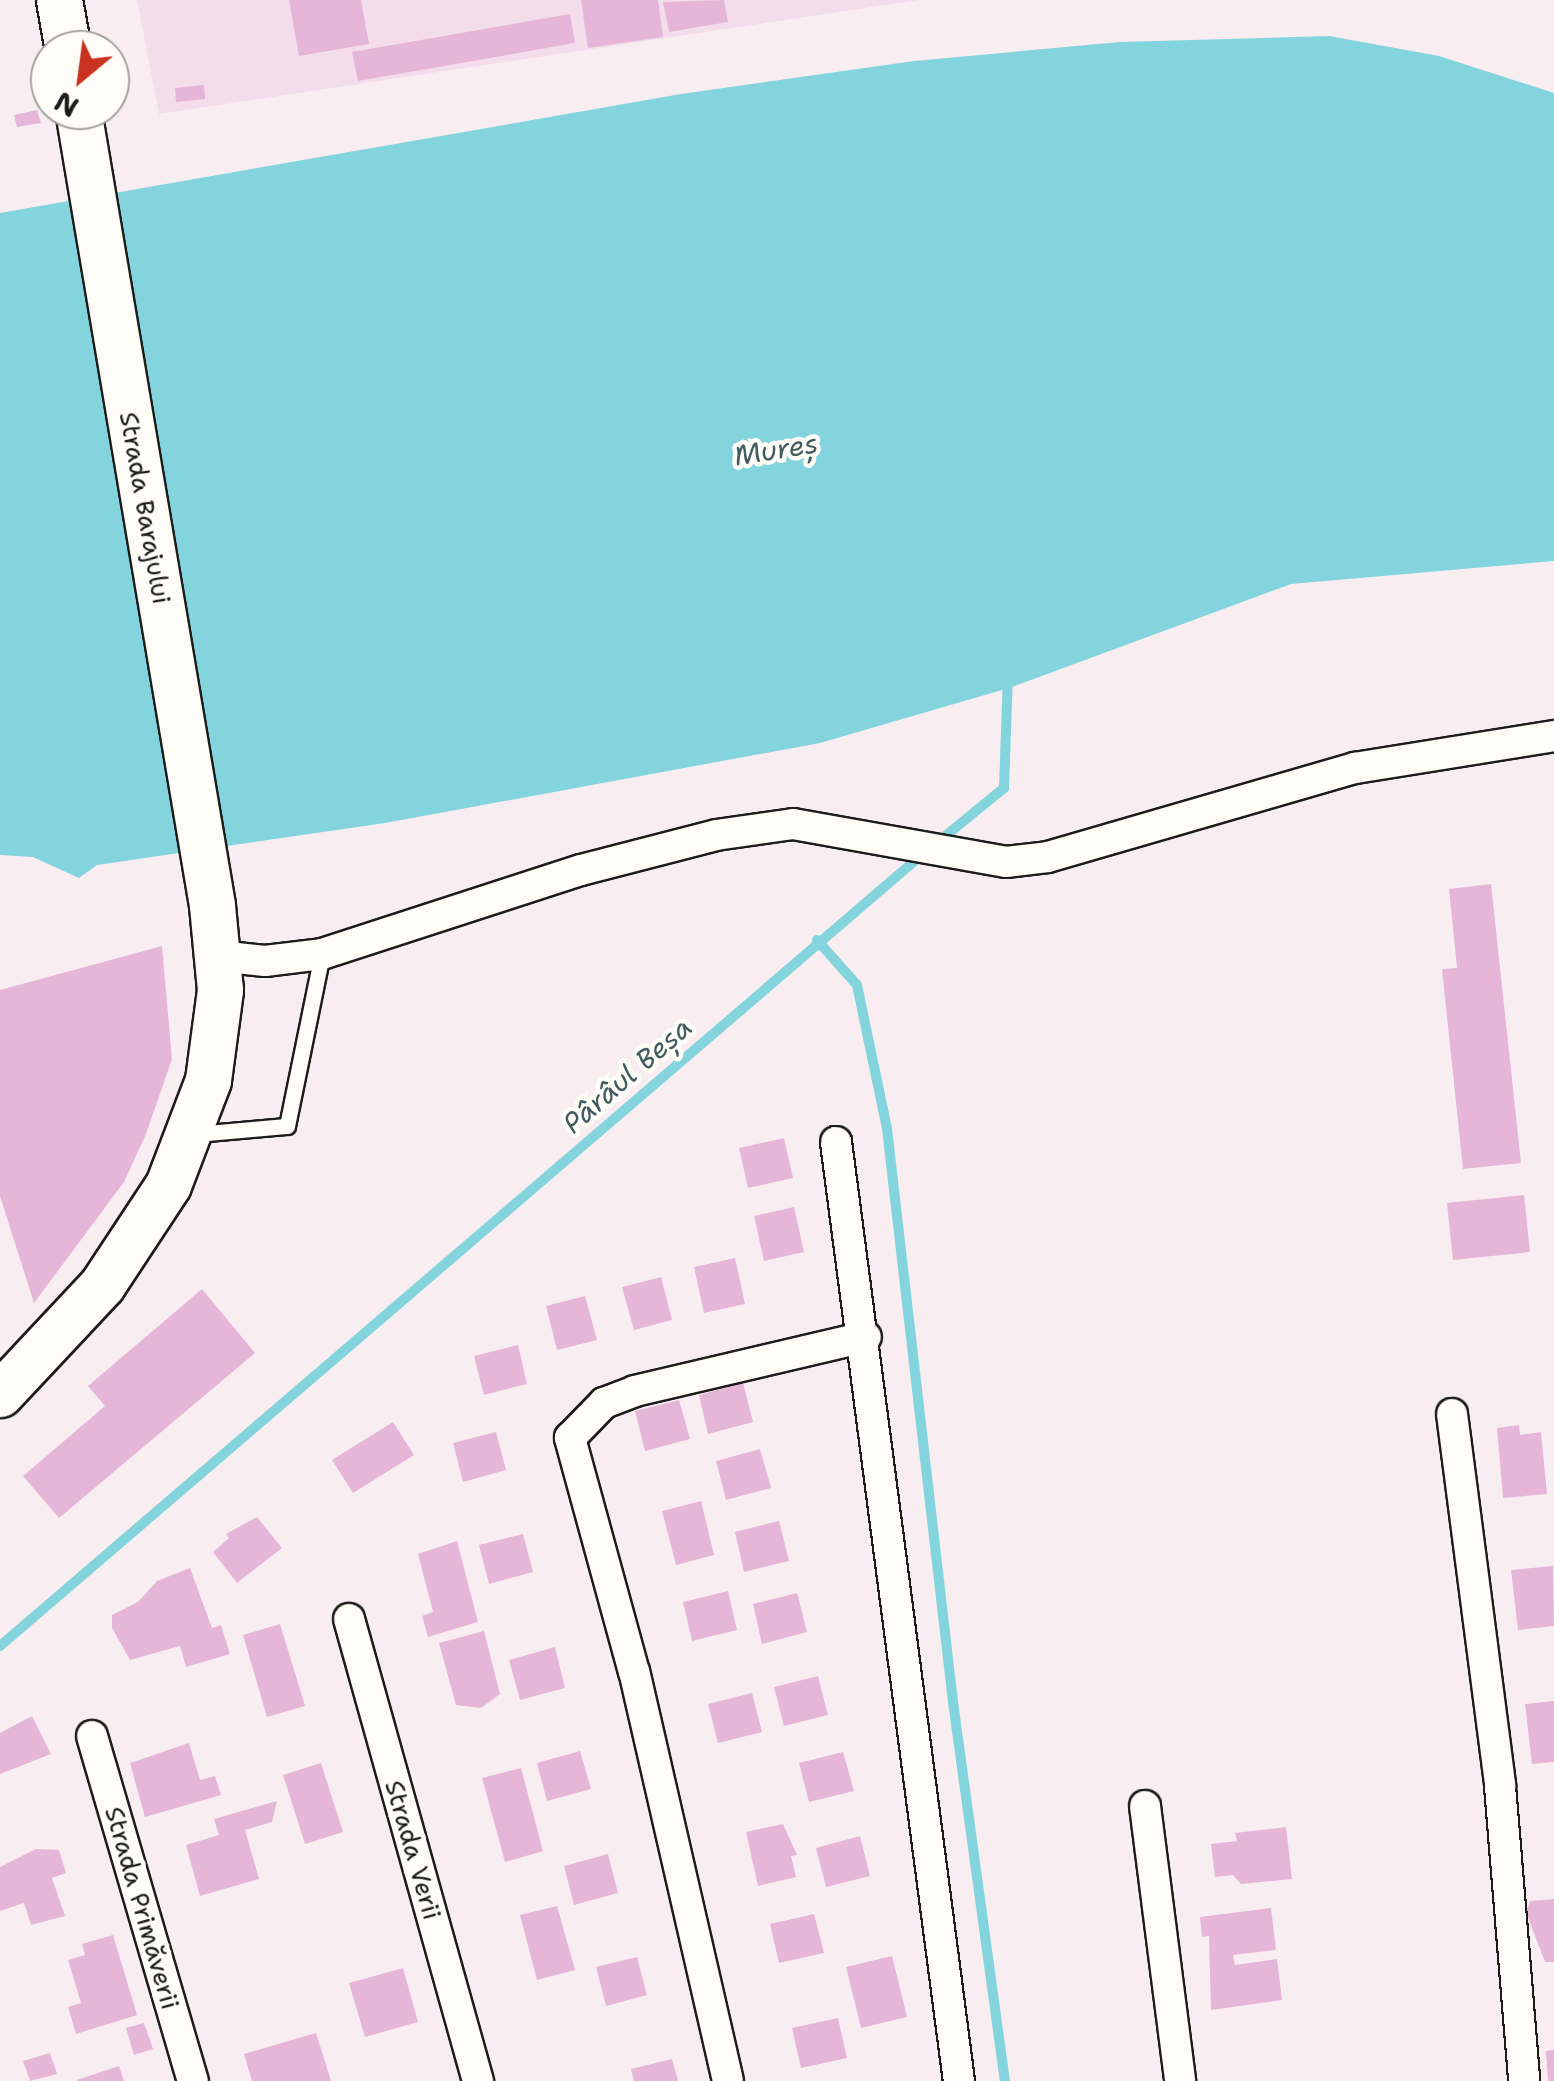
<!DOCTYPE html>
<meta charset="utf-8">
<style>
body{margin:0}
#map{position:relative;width:1554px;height:2081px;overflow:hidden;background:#f8eef1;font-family:"Shantell Sans",sans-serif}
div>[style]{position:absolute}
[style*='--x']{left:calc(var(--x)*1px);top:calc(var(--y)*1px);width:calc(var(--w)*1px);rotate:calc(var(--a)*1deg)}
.built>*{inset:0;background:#f3ddea}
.water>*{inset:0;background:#83d4dc}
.stream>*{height:10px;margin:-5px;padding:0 5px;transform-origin:5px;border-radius:5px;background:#83d4dc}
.building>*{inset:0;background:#e6b6d8}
.roads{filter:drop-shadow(2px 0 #1c1c1c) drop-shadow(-2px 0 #1c1c1c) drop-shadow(0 2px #1c1c1c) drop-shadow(0 -2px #1c1c1c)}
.lane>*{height:15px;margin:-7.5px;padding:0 7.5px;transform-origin:7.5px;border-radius:7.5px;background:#fdfcf7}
.street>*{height:30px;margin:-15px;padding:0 15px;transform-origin:15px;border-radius:15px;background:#fdfcf7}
.secondary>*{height:45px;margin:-22.5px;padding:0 22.5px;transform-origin:22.5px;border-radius:22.5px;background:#fdfcf7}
span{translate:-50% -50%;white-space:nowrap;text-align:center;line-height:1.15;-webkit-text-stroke:9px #fdfcf7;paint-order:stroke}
.street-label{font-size:25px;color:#1c1c1c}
.water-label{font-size:28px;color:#405c5f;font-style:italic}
.north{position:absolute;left:30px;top:30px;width:100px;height:100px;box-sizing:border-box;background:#fdfcf7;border:2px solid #a3a29f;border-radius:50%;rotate:209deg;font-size:28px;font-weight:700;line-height:40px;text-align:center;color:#1c1c1c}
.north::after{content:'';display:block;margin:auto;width:35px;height:45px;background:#c8321e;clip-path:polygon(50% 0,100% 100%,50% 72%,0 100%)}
</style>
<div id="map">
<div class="built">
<i style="clip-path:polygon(137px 0,919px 0,159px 114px)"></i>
</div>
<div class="water">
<i style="clip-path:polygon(1329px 36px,1439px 56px,1554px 93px,1554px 561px,1291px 584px,1009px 688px,820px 743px,385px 823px,97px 865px,79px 878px,33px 857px,0 855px,0 213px,681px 94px,914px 61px,1120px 42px)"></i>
</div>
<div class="stream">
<i style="--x:938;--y:842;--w:85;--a:-39.3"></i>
<i style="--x:1004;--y:788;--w:113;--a:-88"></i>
<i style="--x:817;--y:940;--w:60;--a:48.4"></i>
<i style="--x:857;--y:985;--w:147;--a:78.2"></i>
<i style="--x:887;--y:1129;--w:577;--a:83.43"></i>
<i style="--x:953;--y:1702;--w:383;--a:82.2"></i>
<i style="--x:0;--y:1646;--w:1219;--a:-40.64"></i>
</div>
<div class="building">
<i style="clip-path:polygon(289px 0,361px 0,369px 44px,299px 56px)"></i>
<i style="clip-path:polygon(581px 0,658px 0,663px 37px,588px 48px)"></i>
<i style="clip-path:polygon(724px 0,728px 22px,669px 32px,663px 2px)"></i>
<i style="clip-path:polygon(570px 14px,575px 43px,358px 81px,352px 52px)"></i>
<i style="clip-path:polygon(204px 85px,205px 99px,176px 102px,175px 88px)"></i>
<i style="clip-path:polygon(37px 110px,41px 123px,17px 127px,14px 115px)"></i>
<i style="clip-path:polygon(1491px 884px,1521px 1163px,1463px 1169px,1442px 969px,1457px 968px,1449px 889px)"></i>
<i style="clip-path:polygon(162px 946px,172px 1059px,146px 1134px,124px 1182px,34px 1303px,0 1196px,0 990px)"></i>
<i style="clip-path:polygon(784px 1138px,793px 1178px,748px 1188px,739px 1148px)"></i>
<i style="clip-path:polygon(1524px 1195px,1530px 1252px,1453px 1260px,1447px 1203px)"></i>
<i style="clip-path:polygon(794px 1207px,804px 1252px,764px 1261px,754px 1216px)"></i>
<i style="clip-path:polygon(735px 1258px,745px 1304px,704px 1313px,694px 1267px)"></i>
<i style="clip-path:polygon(661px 1277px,672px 1320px,634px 1330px,622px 1287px)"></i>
<i style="clip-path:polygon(202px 1289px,255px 1353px,59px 1518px,23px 1476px,105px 1406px,88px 1386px)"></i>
<i style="clip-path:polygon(585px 1296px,597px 1340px,557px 1350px,546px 1306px)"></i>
<i style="clip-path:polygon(518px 1345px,527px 1384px,484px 1395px,474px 1356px)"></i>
<i style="clip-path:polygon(743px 1383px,753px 1422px,708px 1434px,699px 1395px)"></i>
<i style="clip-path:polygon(679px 1400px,690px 1439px,645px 1451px,635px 1411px)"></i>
<i style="clip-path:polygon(393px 1422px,414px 1455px,353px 1493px,332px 1460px)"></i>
<i style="clip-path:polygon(1519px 1425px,1520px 1435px,1541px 1432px,1547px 1494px,1503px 1498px,1497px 1428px)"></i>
<i style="clip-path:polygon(496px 1432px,506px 1470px,463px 1482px,453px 1443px)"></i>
<i style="clip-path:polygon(760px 1449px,771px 1488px,726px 1500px,716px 1461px)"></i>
<i style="clip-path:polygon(701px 1501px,714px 1555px,676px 1565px,662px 1511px)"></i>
<i style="clip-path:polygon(257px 1517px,282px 1548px,237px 1583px,213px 1552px,229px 1538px,226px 1534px)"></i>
<i style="clip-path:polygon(779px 1521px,789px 1561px,744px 1572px,735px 1532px)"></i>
<i style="clip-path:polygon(523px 1534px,533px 1572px,489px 1584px,479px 1545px)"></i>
<i style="clip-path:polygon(457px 1541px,478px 1622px,428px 1637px,422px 1616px,433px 1612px,418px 1554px)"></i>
<i style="clip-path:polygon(1553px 1566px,1554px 1626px,1518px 1630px,1511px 1570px)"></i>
<i style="clip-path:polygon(190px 1568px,212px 1628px,221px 1625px,230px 1654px,186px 1667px,180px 1646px,130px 1660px,112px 1628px,112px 1615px,138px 1602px,157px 1581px)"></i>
<i style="clip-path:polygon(728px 1591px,737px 1630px,692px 1641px,683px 1602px)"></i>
<i style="clip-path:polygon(797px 1593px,807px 1632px,762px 1644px,753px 1604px)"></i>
<i style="clip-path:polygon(280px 1624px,305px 1706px,267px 1717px,243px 1635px)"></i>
<i style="clip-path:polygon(484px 1631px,500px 1694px,481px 1708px,456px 1705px,439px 1643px)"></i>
<i style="clip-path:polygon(555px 1647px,565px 1688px,520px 1700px,509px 1660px)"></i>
<i style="clip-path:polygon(818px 1676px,828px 1715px,784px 1726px,774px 1687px)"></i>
<i style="clip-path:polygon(752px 1693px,762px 1732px,718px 1743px,708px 1704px)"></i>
<i style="clip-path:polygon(1554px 1701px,1554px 1762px,1532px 1764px,1525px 1704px)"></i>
<i style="clip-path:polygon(32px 1716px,51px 1754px,0 1774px,0 1733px)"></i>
<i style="clip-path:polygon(189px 1743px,200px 1780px,215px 1776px,221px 1795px,145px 1817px,130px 1763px)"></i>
<i style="clip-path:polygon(580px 1751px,591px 1789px,547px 1801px,537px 1763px)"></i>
<i style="clip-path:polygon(843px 1752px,854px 1791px,809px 1802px,799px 1763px)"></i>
<i style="clip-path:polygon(321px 1763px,343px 1832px,305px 1844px,283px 1775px)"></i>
<i style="clip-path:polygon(521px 1768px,543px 1851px,505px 1862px,482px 1778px)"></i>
<i style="clip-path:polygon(277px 1801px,272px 1822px,245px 1830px,259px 1879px,200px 1896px,186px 1845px,219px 1835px,214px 1819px)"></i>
<i style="clip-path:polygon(783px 1824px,797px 1855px,791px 1856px,796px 1877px,758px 1886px,746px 1832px)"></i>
<i style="clip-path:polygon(1286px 1827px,1292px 1879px,1241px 1884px,1233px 1875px,1215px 1877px,1211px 1844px,1237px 1841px,1235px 1833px)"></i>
<i style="clip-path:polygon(860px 1836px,870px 1876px,826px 1887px,816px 1848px)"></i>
<i style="clip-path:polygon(36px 1849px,59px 1850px,66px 1873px,52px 1878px,65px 1916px,31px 1925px,24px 1903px,0 1911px,0 1867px)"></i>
<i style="clip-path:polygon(608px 1854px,618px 1893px,574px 1905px,564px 1866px)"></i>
<i style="clip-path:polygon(1554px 1899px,1554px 1962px,1545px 1962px,1526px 1912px,1530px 1901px)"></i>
<i style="clip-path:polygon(557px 1906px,575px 1970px,537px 1980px,520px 1915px)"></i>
<i style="clip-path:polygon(1271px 1908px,1276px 1950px,1233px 1955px,1235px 1965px,1277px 1959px,1282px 2000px,1211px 2010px,1209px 1936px,1202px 1937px,1200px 1917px)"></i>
<i style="clip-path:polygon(814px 1914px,824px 1953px,779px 1963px,770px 1924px)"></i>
<i style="clip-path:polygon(113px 1935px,137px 2015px,76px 2034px,68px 2007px,81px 2003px,68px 1960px,85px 1955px,82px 1944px)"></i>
<i style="clip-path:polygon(892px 1956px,907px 2017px,861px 2028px,846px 1967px)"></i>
<i style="clip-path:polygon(637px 1957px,647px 1995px,606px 2006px,596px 1967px)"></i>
<i style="clip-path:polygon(403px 1968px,418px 2022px,365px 2037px,349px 1983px)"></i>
<i style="clip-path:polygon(838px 2018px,847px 2058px,801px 2068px,792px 2028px)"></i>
<i style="clip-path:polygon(144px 2023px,153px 2049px,134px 2055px,126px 2028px)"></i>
<i style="clip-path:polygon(316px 2033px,331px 2081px,252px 2081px,244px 2054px)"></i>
<i style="clip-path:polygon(1554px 2050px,1554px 2081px,1548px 2081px,1546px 2051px)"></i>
<i style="clip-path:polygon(50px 2053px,57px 2074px,30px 2081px,23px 2061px)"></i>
<i style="clip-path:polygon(672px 2059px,678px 2081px,634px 2081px,631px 2069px)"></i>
<i style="clip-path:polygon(119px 2066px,124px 2081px,77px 2081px,77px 2080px)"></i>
</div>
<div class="roads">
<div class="lane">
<i style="--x:195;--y:1134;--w:92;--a:-5"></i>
<i style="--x:287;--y:1126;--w:176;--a:-78.5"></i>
</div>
<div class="street">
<i style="--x:218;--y:956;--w:47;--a:6.1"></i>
<i style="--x:265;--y:961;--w:57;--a:-7"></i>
<i style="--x:322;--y:954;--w:272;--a:-18"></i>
<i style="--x:581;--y:870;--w:139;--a:-14.5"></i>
<i style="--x:716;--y:835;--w:78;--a:-8.1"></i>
<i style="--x:793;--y:824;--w:216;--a:10.1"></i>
<i style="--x:1006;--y:862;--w:42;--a:-6.8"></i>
<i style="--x:1048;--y:857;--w:320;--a:-16.2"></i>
<i style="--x:1355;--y:768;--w:202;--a:-9.1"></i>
<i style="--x:836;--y:1142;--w:947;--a:82.54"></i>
<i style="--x:1452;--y:1414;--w:375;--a:82.6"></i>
<i style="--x:1500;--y:1786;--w:296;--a:85.3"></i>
<i style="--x:349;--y:1619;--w:480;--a:74.4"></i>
<i style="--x:92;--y:1736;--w:359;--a:73.7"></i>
<i style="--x:1145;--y:1806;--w:277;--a:82.7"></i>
<i style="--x:728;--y:2081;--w:420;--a:-102.9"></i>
<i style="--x:634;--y:1672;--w:243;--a:-105.3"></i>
<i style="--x:570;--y:1438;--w:49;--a:-45.8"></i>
<i style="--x:604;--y:1403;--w:33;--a:-21"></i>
<i style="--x:635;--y:1391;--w:237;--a:-13.2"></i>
</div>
<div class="secondary">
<i style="--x:59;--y:0;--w:51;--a:79.8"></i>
<i style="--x:0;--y:1394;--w:149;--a:-46.9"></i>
<i style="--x:102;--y:1285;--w:120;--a:-56.6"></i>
<i style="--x:168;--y:1185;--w:112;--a:-69.1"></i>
<i style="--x:208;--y:1080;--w:91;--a:-82.4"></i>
<i style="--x:220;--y:990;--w:85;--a:-95.4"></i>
<i style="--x:212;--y:905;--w:806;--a:-99.57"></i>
</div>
</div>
<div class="street-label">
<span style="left:145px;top:508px;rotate:80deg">Strada Barajului</span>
<span style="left:413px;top:1850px;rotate:74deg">Strada Verii</span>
<span style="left:142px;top:1908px;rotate:74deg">Strada Primăverii</span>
</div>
<div class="water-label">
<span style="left:776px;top:449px;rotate:-9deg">Mureș</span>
<span style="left:627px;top:1075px;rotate:-41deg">Pârâul Beșa</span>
</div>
<div class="north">N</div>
</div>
